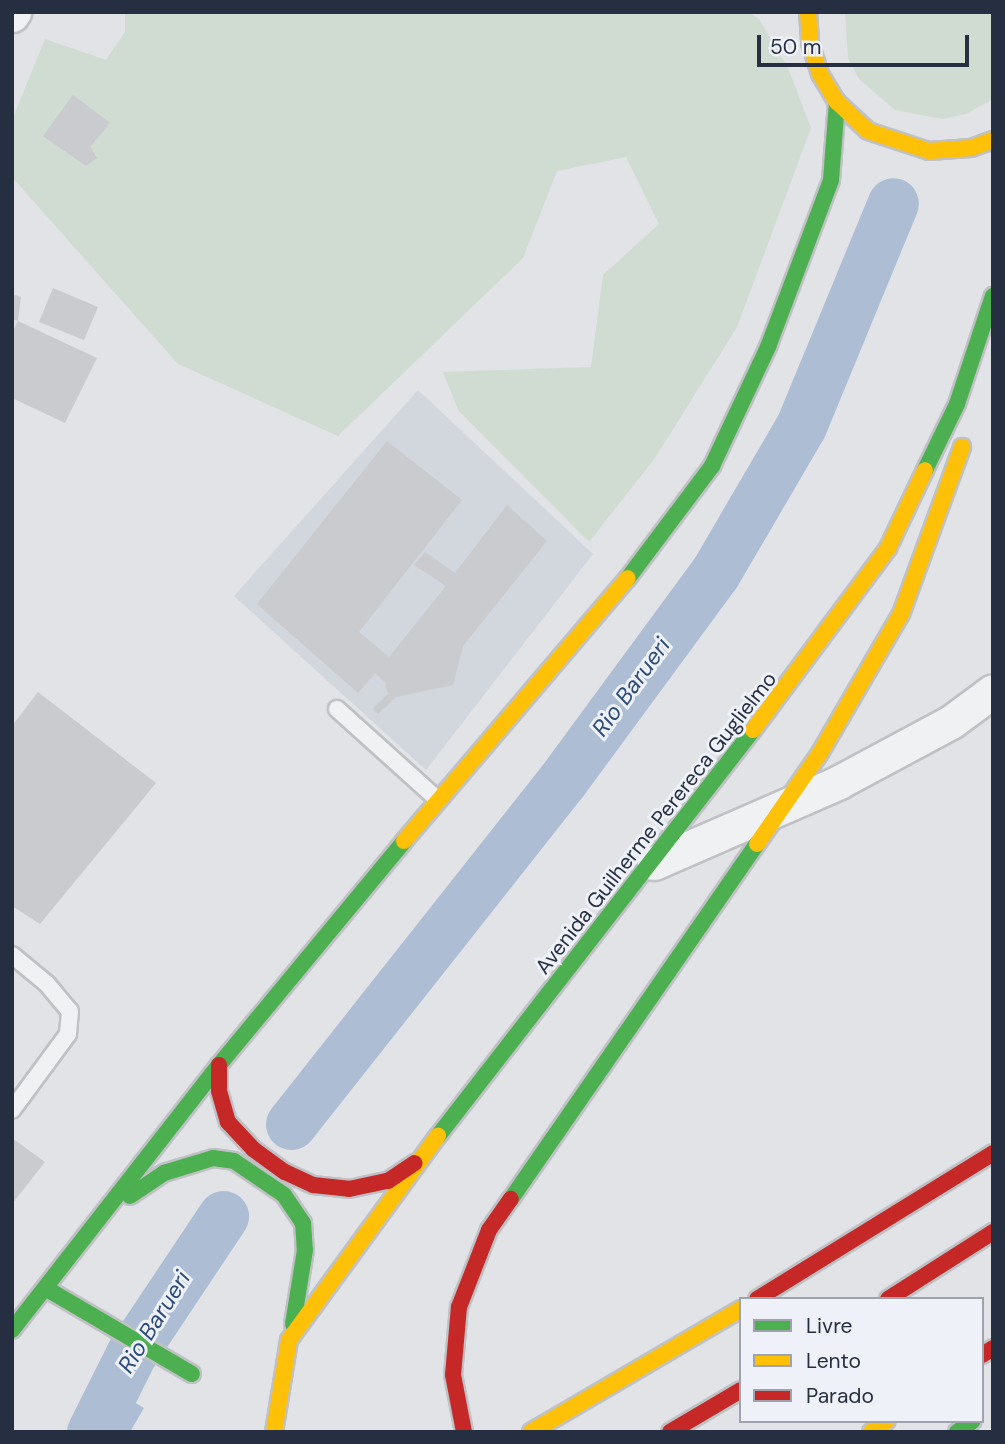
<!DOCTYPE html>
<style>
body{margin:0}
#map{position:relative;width:1005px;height:1444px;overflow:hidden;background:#e1e3e6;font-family:"DM Sans",sans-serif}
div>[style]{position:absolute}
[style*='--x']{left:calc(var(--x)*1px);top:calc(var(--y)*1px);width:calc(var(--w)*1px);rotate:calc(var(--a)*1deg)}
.built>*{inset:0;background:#d2d6dd}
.green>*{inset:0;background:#d0dbd1}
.water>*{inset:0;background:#acbdd4}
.river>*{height:51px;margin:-25.5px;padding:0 25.5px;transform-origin:25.5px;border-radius:25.5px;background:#acbdd4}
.building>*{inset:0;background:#c9cbce}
.roads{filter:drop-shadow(2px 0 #bfc1c4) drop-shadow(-2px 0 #bfc1c4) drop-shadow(0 2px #bfc1c4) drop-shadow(0 -2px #bfc1c4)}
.lane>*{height:16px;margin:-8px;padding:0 8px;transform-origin:8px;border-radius:8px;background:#f0f1f3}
.street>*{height:33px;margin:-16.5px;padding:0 16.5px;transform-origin:16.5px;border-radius:16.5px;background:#f0f1f3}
.fast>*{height:16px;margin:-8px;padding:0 8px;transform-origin:8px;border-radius:8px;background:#4caf50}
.slow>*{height:16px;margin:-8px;padding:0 8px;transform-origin:8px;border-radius:8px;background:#ffc107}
.jam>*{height:16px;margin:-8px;padding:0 8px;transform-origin:8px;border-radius:8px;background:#c62828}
span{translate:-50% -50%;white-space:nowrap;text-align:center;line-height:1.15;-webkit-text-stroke:6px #eef1f7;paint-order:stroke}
.street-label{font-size:21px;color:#262f41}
.water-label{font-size:23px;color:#2d4b79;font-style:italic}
.frame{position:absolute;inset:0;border:14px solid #262f41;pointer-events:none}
.legend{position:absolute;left:739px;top:1297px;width:245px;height:126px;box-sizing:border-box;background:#eef1f7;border:2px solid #9ea3ae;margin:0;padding:9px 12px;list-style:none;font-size:21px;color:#262f41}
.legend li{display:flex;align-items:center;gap:14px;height:35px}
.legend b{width:35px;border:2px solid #9ea3ae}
.scale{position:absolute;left:757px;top:35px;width:212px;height:32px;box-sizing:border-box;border:4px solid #262f41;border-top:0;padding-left:9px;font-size:21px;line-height:24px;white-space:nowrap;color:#262f41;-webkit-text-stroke:5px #eef1f7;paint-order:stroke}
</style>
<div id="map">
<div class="built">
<i style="clip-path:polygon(418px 390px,593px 554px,426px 770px,234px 596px)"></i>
</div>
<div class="green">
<i style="clip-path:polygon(125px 12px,748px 12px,759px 19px,788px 68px,811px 128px,737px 327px,655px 458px,589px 542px,458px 410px,443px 372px,591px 367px,603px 275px,659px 224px,626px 157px,557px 171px,523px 258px,338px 436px,178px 364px,12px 177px,12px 120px,45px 39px,106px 60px,125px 32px)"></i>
<i style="clip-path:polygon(845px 12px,993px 12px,993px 99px,966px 114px,942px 119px,895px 110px,859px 79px,848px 58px)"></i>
</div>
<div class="water">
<i style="clip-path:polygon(92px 1378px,144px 1408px,130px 1432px,67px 1432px)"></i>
</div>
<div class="river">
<i style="--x:291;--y:1124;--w:437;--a:-51.7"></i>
<i style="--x:562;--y:781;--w:258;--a:-53.7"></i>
<i style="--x:715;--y:573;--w:170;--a:-59.7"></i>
<i style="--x:801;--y:426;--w:241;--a:-67.6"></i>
<i style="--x:92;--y:1432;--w:87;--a:-63.4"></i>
<i style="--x:131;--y:1354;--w:166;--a:-56.3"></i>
</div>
<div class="building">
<i style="clip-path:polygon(73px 95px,110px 123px,90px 147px,97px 158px,86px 166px,43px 136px)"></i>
<i style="clip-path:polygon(53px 288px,98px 307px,84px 340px,39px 322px)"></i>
<i style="clip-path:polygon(12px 294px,21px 297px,18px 321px,12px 319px)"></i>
<i style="clip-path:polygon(18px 321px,97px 358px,65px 423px,12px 398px,12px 332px)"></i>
<i style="clip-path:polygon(387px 441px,462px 500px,359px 632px,389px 657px,446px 586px,414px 565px,425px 552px,455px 573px,507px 505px,547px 541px,463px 646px,453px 685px,396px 697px,378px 714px,372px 709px,388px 694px,385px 682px,375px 673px,358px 693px,257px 604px)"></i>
<i style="clip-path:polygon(38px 692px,156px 783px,40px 924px,12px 906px,12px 726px)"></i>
<i style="clip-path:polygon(12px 1138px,45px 1162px,12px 1204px)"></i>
</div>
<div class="roads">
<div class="lane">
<i style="--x:337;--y:709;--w:136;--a:42"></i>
<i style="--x:12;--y:955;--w:45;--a:39.6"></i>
<i style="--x:47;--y:984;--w:35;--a:50"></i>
<i style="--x:70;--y:1011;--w:23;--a:95"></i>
<i style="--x:68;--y:1034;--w:94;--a:126.4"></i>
</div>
<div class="street">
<i style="--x:12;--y:15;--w:4;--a:-56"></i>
<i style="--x:654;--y:863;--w:202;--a:-23.6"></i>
<i style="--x:839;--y:782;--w:127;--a:-28.2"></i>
<i style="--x:951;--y:722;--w:52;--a:-36.4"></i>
</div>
<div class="fast">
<i style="--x:925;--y:470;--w:73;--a:-64.1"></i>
<i style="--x:957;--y:404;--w:114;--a:-71.6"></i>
<i style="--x:628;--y:578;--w:140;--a:-53.1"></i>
<i style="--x:712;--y:466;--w:132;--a:-64.8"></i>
<i style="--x:768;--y:347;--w:178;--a:-69.3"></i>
<i style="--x:831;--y:180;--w:78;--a:-85.6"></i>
<i style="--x:438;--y:1136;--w:514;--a:-52.19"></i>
<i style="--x:130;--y:1196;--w:41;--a:-34.1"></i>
<i style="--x:164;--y:1173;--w:51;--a:-17"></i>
<i style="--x:213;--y:1158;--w:21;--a:8"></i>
<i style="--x:234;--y:1161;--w:60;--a:34.2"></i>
<i style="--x:284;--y:1195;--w:34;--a:56"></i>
<i style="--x:303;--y:1223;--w:27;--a:86"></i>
<i style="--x:305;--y:1250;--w:75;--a:99.2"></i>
<i style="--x:511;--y:1199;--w:432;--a:-55.3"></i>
<i style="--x:47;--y:1289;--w:168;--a:30.4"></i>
<i style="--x:12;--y:1330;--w:336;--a:-52"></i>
<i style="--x:219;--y:1065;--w:291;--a:-50.4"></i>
<i style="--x:957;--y:1432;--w:19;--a:-35"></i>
</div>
<div class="slow">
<i style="--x:808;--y:12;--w:31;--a:86"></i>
<i style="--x:810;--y:43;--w:33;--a:72"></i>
<i style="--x:820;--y:74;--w:33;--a:59"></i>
<i style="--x:837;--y:102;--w:42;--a:43.1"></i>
<i style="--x:868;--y:131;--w:64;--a:18.2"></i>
<i style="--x:929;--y:151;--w:42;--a:-4.1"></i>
<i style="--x:971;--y:148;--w:23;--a:-20"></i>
<i style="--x:753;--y:730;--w:227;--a:-53.4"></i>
<i style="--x:888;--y:548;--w:86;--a:-64.6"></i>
<i style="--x:404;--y:841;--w:345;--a:-49.6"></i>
<i style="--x:757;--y:844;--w:111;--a:-55.3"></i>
<i style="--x:820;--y:753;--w:161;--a:-59.8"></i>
<i style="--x:901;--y:614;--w:178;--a:-69.9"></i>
<i style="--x:274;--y:1432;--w:93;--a:-80.7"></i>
<i style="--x:289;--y:1340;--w:253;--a:-53.9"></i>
<i style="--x:531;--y:1432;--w:243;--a:-30.4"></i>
<i style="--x:871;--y:1432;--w:19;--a:-35"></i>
</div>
<div class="jam">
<i style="--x:219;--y:1065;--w:26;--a:90"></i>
<i style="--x:219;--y:1091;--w:32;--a:74"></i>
<i style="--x:228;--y:1122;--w:37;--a:47"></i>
<i style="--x:253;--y:1149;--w:39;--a:36"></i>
<i style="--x:285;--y:1172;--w:31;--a:25"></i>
<i style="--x:313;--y:1185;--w:36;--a:6"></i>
<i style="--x:349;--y:1189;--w:40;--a:-12"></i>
<i style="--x:388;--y:1181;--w:32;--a:-34"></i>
<i style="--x:757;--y:1299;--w:278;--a:-31.7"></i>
<i style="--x:888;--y:1299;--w:125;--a:-32.5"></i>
<i style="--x:982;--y:1355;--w:13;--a:-32"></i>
<i style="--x:464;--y:1432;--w:58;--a:-100.9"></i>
<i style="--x:453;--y:1375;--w:68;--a:-85"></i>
<i style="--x:459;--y:1307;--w:83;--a:-68.7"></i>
<i style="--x:489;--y:1230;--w:38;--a:-55"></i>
<i style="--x:670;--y:1432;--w:82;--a:-30.6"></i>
</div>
</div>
<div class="street-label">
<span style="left:656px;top:823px;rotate:-52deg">Avenida Guilherme Perereca Guglielmo</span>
</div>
<div class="water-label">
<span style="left:631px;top:687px;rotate:-54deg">Rio Barueri</span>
<span style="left:154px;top:1322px;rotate:-58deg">Rio Barueri</span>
</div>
<div class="frame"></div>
<ul class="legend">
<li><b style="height:9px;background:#4caf50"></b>Livre</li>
<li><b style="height:9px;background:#ffc107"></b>Lento</li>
<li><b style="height:9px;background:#c62828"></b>Parado</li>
</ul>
<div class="scale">50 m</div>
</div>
